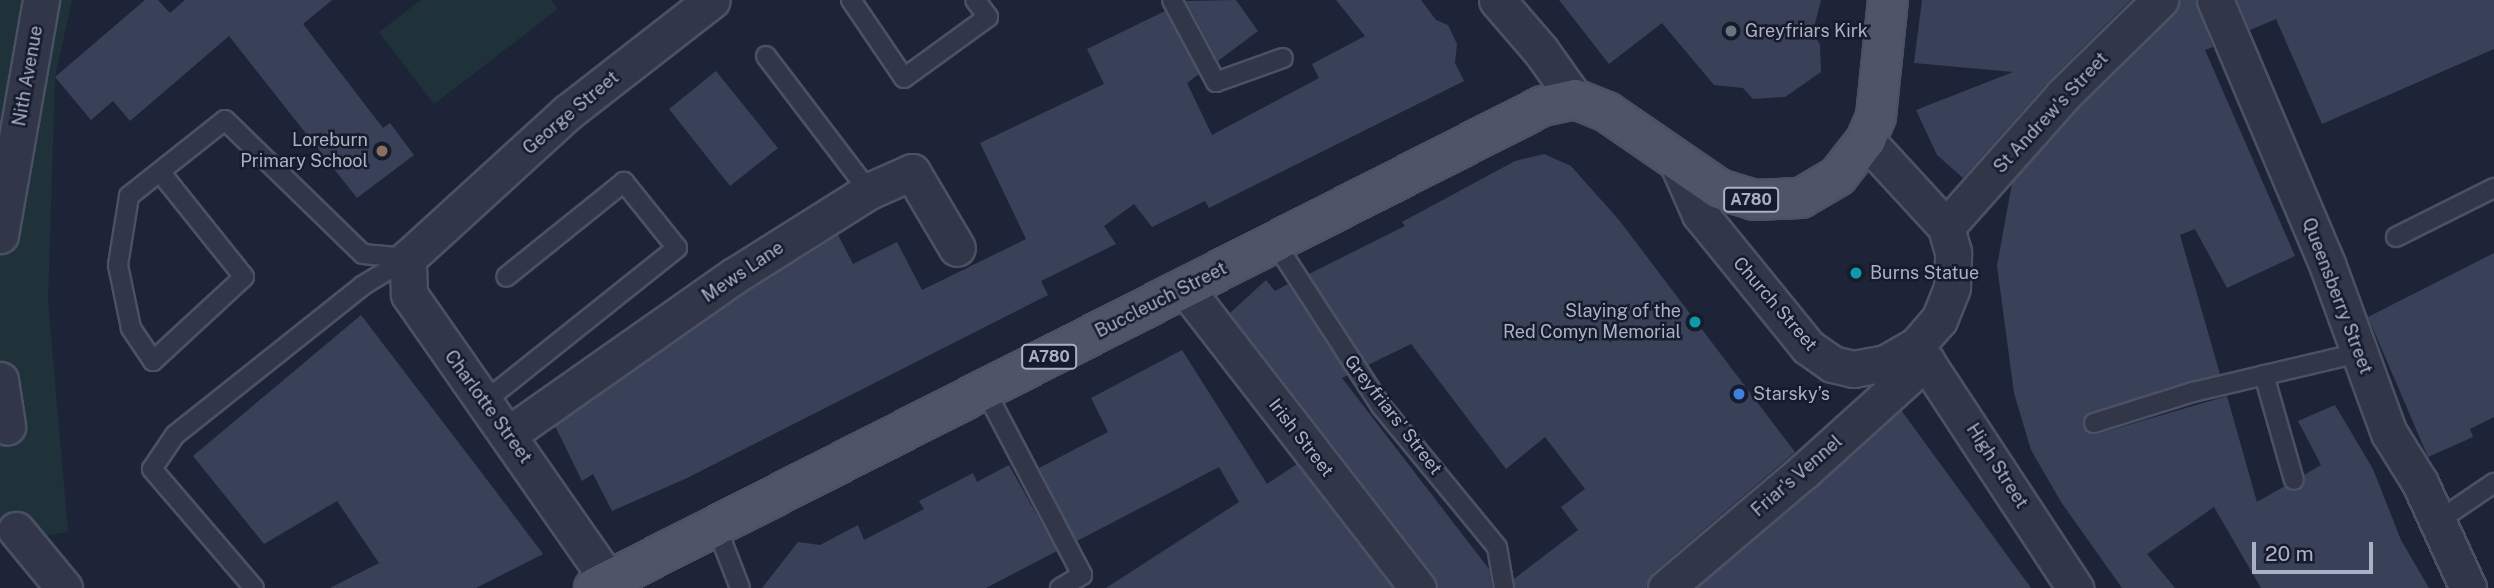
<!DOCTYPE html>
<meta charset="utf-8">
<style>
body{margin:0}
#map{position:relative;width:2494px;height:588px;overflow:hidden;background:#1d2438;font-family:"Public Sans",sans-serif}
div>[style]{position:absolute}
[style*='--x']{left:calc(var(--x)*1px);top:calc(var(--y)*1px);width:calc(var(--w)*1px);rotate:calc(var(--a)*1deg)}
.green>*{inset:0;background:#1f3239}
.building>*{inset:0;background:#394159}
.roads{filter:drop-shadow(2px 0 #4b5164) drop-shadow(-2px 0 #4b5164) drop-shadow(0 2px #4b5164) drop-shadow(0 -2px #4b5164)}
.lane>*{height:18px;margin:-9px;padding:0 9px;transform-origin:9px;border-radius:9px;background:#313648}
.street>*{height:35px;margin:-17.5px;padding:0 17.5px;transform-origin:17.5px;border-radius:17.5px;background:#313648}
.primary>*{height:38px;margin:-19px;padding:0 19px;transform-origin:19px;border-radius:19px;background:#4e5569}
.dots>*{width:19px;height:19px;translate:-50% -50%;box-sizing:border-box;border:4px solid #171c2c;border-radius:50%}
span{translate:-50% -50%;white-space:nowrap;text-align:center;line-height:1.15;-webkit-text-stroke:5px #171c2c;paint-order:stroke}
.shield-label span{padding:2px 5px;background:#171c2c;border:2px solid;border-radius:5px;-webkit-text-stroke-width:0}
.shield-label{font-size:16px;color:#aab0c6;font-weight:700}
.poi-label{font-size:18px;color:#aab0c6}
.left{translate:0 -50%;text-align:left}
.right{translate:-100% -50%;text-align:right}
.street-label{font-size:18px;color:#aab0c6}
.scale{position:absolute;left:2252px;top:542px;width:121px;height:32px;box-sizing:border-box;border:4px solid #aab0c6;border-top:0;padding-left:9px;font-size:21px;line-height:24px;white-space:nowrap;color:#aab0c6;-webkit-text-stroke:5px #171c2c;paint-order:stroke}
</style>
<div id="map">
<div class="green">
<i style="clip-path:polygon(0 0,72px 0,55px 77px,48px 301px,68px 532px,0 543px)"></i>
<i style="clip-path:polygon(421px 0,551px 0,558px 9px,434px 104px,379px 32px)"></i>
</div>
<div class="building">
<i style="clip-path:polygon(145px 0,158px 0,170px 13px,185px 0,332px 0,303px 24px,383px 128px,390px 123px,414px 155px,357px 198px,229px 36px,130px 121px,113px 101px,91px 120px,55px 77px)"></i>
<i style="clip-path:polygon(1236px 0,1258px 31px,1218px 61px,1186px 1px)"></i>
<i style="clip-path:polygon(1336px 0,1421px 0,1436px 20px,1448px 25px,1457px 44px,1455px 63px,1464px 81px,1209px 208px,1205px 201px,1152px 227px,1134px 204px,1104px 226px,1116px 244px,1041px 281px,1048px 295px,687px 478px,612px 511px,593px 474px,582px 481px,555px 426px,745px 293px,838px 235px,853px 264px,897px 242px,922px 290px,1026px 239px,980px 143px,1104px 84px,1087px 49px,1165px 11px,1199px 74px,1187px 83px,1212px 135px,1319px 78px,1312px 64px,1365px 36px)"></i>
<i style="clip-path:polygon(1559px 0,1821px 0,1813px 31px,1820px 45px,1821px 72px,1785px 97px,1753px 99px,1743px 88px,1714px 85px,1662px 23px,1609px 64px)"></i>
<i style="clip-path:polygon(1922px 0,2131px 0,2049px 81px,1963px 178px,1937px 155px,1916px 110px,2013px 72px,1914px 63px)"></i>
<i style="clip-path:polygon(2180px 0,2195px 0,2213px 47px,2205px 50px,2295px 256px,2227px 288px,2195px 229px,2180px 235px,2220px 374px,2091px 412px,2083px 427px,2097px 434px,2227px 396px,2257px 502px,2285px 486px,2298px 491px,2305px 483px,2304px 475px,2321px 465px,2298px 421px,2335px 405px,2373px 469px,2401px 540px,2429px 588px,2261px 588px,2214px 507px,2147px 554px,2175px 588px,2122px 588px,2061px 502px,2031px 450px,2014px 393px,1997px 266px,2012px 183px,2078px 109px,2174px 14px)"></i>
<i style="clip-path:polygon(2237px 0,2494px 0,2494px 49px,2322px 124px,2276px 19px,2250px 30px)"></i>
<i style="clip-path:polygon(716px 71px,778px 148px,730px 186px,669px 109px)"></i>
<i style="clip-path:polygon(1544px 154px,1571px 166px,1619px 220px,1795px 452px,1653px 573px,1646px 588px,1515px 588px,1514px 579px,1578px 530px,1561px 507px,1585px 489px,1545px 437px,1506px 469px,1411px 344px,1368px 365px,1309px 274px,1405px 226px,1402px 222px,1515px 161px)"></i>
<i style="clip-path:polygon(2494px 253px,2494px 417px,2470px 429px,2473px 437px,2428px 457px,2368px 317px)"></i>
<i style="clip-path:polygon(1266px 280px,1275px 291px,1288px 284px,1348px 375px,1342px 378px,1489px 569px,1492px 588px,1438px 588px,1434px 576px,1230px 313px)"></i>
<i style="clip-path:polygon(361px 315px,488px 481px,543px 554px,476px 588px,330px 588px,379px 563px,337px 501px,264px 544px,193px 456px)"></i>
<i style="clip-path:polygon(1182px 350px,1267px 484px,1297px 464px,1393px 588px,1106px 588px,1239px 502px,1219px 467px,1077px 541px,1039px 468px,1108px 432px,1091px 398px)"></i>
<i style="clip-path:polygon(1901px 410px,2031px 588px,1697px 588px,1816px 487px)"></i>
<i style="clip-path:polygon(1009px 465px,1057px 551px,986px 588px,762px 588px,798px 542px,820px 545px,858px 525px,864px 540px,924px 509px,919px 501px,973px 473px,977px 482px)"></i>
</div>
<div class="roads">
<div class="lane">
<i style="--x:851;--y:0;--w:94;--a:55.8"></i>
<i style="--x:904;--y:78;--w:104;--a:-36"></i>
<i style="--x:988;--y:17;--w:21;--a:-127"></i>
<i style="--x:1172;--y:0;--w:93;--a:61.8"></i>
<i style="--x:1216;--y:82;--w:71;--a:-19.7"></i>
<i style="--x:766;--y:56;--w:170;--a:52.7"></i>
<i style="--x:160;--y:172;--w:134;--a:51.3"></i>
<i style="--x:244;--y:277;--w:124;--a:137.3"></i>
<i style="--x:153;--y:361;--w:40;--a:-124"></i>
<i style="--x:131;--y:328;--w:64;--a:-101.7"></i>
<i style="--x:118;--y:265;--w:70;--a:-80.9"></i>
<i style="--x:129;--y:196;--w:122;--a:-38.4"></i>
<i style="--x:225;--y:120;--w:192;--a:44.2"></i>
<i style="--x:363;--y:254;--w:45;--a:5.1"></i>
<i style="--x:2396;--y:237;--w:110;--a:-26.6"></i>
<i style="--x:1274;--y:241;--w:197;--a:57"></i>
<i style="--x:1381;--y:406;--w:183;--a:50.6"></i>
<i style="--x:1497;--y:547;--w:42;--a:80.3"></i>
<i style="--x:2264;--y:375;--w:109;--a:74.1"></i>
<i style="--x:985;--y:390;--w:209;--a:62.3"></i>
<i style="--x:1082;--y:575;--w:26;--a:149"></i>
<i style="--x:484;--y:402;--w:247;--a:-38.6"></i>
<i style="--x:677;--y:248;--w:85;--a:-128.8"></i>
<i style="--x:624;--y:182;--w:151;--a:141.2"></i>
<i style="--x:2094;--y:423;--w:104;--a:-17.4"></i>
<i style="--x:2193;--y:392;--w:170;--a:-13.3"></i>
<i style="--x:2438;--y:521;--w:68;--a:-34.2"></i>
<i style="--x:716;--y:526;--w:66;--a:68.8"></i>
<i style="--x:254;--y:588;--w:157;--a:-130.6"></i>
<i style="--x:152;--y:469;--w:41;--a:-55.9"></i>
<i style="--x:175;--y:435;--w:239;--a:-38.5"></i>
<i style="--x:362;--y:286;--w:54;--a:-31.3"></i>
</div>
<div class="street">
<i style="--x:1497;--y:0;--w:67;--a:49.2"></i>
<i style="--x:1541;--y:51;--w:59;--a:54.7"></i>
<i style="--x:2215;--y:0;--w:287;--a:67"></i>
<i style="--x:2327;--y:264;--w:180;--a:69.9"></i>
<i style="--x:2389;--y:433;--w:59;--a:58.2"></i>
<i style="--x:2420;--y:483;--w:115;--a:65.4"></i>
<i style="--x:1677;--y:162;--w:57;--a:66.1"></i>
<i style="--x:1700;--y:214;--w:171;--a:50.9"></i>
<i style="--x:1808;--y:347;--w:29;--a:35"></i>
<i style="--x:1832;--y:364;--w:22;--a:13"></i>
<i style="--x:1853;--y:369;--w:34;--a:-10"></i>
<i style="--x:1886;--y:363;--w:34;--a:-30"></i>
<i style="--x:1916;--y:346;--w:35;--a:-49"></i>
<i style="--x:1939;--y:320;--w:35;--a:-68"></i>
<i style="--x:1952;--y:287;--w:35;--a:-88"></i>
<i style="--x:1953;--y:252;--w:26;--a:-106"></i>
<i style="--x:1946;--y:227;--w:118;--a:-132.6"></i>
<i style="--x:1946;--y:227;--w:176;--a:-48.4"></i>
<i style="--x:2063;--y:95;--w:136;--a:-44.4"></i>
<i style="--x:0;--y:235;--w:239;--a:-80.1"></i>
<i style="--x:1185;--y:288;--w:380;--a:52.2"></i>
<i style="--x:1916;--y:346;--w:290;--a:56.7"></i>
<i style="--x:0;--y:380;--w:47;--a:81.3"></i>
<i style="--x:509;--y:434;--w:275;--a:-35.1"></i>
<i style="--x:734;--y:276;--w:160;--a:-32.2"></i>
<i style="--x:869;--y:191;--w:47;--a:-23.8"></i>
<i style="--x:912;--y:172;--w:88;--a:59.4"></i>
<i style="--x:16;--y:530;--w:75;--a:50.4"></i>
<i style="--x:609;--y:581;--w:350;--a:-124.9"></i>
<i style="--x:409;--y:294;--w:36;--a:-92"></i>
<i style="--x:408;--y:258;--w:217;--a:-42.4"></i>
<i style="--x:568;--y:112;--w:182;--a:-37.9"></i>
<i style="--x:1666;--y:588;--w:180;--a:-40.3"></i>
<i style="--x:1803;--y:472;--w:166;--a:-42.1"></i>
</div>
<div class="primary">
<i style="--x:594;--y:588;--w:1064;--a:-26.93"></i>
<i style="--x:1543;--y:106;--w:33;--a:-12"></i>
<i style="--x:1575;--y:99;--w:35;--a:22"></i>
<i style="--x:1607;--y:112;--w:136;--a:34.5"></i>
<i style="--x:1719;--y:189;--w:37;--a:17"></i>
<i style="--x:1754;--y:200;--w:47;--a:-2.4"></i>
<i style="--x:1801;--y:198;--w:43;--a:-30.7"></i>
<i style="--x:1838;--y:176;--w:46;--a:-52.1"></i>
<i style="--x:1866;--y:140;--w:26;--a:-67"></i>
<i style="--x:1876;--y:116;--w:117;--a:-84.1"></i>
</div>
</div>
<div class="dots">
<i style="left:1731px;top:31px;background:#6b7280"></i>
<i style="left:382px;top:151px;background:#8d6e63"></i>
<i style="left:1856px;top:273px;background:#0f9aa8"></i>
<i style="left:1695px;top:322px;background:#0f9aa8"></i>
<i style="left:1739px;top:394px;background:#3f7fe0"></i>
</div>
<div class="shield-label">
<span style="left:1751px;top:200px">A780</span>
<span style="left:1049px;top:357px">A780</span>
</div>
<div class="poi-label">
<span class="left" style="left:1745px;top:31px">Greyfriars Kirk</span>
<span class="right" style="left:368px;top:151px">Loreburn<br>Primary School</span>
<span class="left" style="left:1870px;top:273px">Burns Statue</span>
<span class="right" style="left:1681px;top:322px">Slaying of the<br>Red Comyn Memorial</span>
<span class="left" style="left:1753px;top:394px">Starsky’s</span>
</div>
<div class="street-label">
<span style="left:28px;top:76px;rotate:-80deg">Nith Avenue</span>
<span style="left:571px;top:113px;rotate:-40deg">George Street</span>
<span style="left:2051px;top:113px;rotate:-47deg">St Andrew's Street</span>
<span style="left:743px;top:272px;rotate:-34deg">Mews Lane</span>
<span style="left:2337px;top:296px;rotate:69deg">Queensberry Street</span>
<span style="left:1161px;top:300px;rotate:-27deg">Buccleuch Street</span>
<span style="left:1775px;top:304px;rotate:49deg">Church Street</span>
<span style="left:488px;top:407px;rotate:54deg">Charlotte Street</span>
<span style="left:1393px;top:415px;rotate:52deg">Greyfriars' Street</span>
<span style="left:1301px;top:438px;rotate:52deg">Irish Street</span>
<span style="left:1997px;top:466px;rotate:57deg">High Street</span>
<span style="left:1797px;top:476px;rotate:-41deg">Friar's Vennel</span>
</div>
<div class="scale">20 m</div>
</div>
